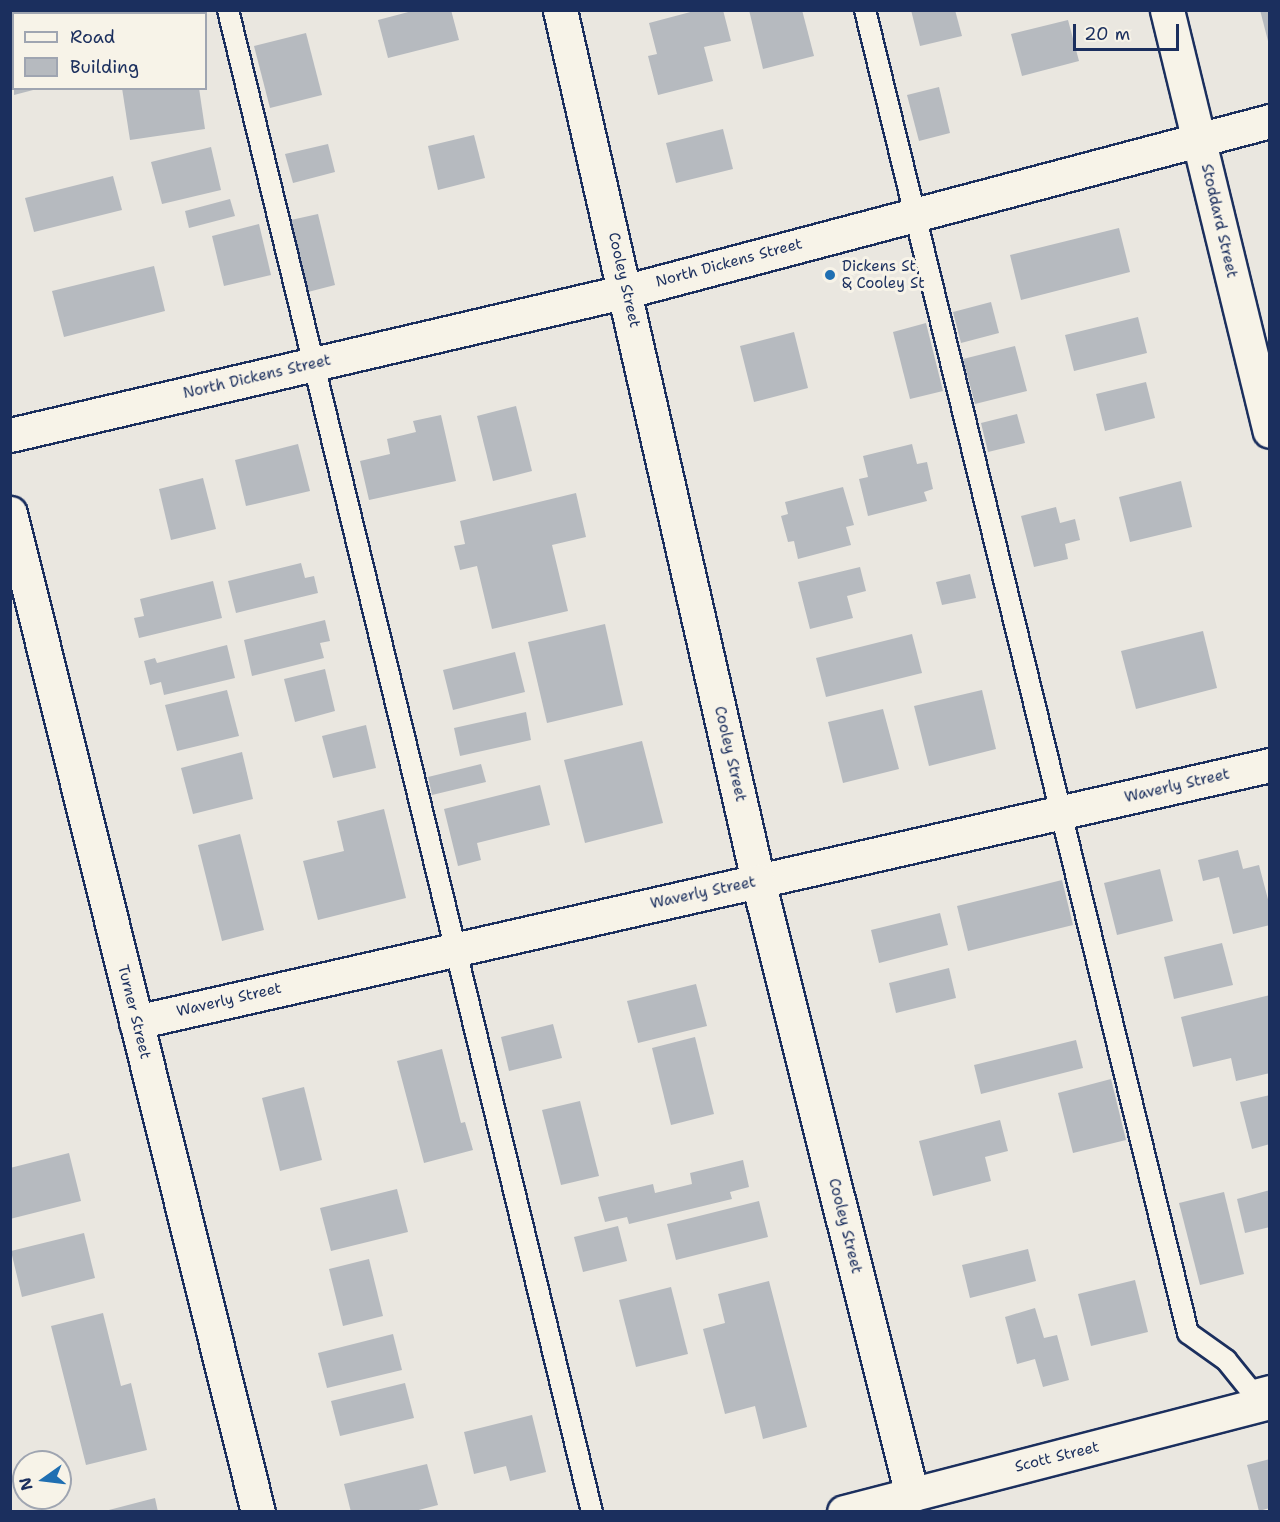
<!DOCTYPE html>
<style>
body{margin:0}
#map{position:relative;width:1280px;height:1522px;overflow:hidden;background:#eae7e0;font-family:"Shantell Sans",sans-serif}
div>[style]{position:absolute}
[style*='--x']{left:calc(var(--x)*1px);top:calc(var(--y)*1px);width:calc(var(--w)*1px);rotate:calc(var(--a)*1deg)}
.building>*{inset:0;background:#b6babf}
.roads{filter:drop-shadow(2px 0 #1b2f5e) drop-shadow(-2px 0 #1b2f5e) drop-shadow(0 2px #1b2f5e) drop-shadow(0 -2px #1b2f5e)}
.lane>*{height:20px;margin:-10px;padding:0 10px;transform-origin:10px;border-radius:10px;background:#f7f3e8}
.street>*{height:33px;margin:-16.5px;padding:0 16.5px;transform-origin:16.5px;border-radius:16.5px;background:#f7f3e8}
.secondary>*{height:33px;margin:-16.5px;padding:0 16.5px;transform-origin:16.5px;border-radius:16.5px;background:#f7f3e8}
.dots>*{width:16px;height:16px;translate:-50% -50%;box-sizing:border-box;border:3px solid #f7f3e8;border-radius:50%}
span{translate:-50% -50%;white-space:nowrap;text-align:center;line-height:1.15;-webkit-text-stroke:6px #f7f3e8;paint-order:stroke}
.street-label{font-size:15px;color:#1b2f5e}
.poi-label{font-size:15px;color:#1b2f5e}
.left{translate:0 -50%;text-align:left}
.frame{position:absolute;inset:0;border:12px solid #1b2f5e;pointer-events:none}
.legend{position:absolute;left:12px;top:12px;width:195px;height:78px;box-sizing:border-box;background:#f7f3e8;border:2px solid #9fa5b1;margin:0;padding:8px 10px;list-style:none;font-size:18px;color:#1b2f5e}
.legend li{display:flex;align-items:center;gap:12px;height:30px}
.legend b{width:30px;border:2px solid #9fa5b1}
.north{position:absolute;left:12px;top:1450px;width:60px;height:60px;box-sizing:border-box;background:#f7f3e8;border:2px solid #9fa5b1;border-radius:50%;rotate:256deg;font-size:16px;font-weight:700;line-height:24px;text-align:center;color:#1b2f5e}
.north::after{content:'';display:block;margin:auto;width:21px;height:27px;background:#1f6fb2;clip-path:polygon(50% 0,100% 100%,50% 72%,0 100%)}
.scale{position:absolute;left:1073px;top:24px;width:106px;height:27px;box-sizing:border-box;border:3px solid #1b2f5e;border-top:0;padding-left:8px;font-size:18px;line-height:21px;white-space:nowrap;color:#1b2f5e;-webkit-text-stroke:4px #f7f3e8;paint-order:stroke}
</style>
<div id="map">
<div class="building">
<i style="clip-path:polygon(10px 10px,71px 10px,72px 14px,14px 14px,10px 41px)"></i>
<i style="clip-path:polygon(89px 10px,133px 10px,133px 11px,89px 14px)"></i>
<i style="clip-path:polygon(416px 10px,451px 10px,459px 40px,388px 58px,378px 20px)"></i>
<i style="clip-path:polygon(698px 10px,723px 10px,731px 41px,704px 47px,713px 81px,658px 95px,648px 56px,657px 54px,649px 23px)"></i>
<i style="clip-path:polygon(749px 10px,802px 10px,814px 56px,763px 69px)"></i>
<i style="clip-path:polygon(911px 10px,955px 10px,962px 36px,920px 46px)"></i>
<i style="clip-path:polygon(1260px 10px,1270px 10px,1270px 40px,1268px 41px)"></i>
<i style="clip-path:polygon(1068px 20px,1079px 61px,1022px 76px,1011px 34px)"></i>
<i style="clip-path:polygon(306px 33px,322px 95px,270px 108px,254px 46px)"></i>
<i style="clip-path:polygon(14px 61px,14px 87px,13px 87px,10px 62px)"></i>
<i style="clip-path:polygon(939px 87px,950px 133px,919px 141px,907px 95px)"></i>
<i style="clip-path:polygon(14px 88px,37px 88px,37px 89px,14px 95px)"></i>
<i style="clip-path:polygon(122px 88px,199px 88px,205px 129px,130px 140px)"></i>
<i style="clip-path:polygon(723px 129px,733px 169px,676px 183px,666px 143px)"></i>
<i style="clip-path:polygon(474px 135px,485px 178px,438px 190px,428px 146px)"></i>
<i style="clip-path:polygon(328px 144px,335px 172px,293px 183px,285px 154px)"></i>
<i style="clip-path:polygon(211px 147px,221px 190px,162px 204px,151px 162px)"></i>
<i style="clip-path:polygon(113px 176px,122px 210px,34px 232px,25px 198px)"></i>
<i style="clip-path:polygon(230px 199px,235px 216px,189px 228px,185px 211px)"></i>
<i style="clip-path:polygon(318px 214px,335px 285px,308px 292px,291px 220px)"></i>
<i style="clip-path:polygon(259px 224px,271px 275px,224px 286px,212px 236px)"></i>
<i style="clip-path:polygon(1119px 228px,1130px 272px,1021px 300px,1010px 255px)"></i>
<i style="clip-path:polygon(154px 266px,165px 311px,64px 337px,52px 291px)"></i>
<i style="clip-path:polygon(991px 302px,999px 333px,961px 343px,953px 312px)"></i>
<i style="clip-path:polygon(1138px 317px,1147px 353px,1074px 371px,1065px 335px)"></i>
<i style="clip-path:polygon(926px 323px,943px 391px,910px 399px,893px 332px)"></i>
<i style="clip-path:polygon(794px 332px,808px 388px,754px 402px,740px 346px)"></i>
<i style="clip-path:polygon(1015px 346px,1027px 391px,975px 404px,963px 359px)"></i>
<i style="clip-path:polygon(1146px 382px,1155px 418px,1105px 431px,1096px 394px)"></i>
<i style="clip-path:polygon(516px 406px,532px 471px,493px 481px,477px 416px)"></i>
<i style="clip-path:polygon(1017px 414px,1025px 443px,988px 452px,981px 423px)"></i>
<i style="clip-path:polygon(441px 415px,456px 481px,369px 500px,360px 461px,390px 454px,387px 439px,416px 432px,413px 421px)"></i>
<i style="clip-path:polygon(298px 444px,310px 491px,246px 506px,235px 460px)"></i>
<i style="clip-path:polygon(912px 444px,917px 464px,927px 462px,933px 489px,924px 492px,927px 501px,868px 516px,859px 479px,868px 477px,863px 456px)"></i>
<i style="clip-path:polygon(203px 478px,216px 529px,171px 540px,159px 489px)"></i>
<i style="clip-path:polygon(1181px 481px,1192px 527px,1130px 542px,1119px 497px)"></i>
<i style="clip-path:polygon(843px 487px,854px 525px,846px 527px,851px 545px,798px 559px,794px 541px,788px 542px,781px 516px,788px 514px,785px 502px)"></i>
<i style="clip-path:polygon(576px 493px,586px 537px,552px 545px,568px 611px,492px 629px,477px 566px,460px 570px,454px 546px,465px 544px,460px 521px)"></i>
<i style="clip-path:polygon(1056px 507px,1060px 523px,1075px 519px,1080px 540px,1065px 544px,1068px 559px,1034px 567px,1021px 516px)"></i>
<i style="clip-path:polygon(301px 563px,305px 578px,314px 576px,318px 593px,236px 613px,228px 581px)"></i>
<i style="clip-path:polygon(860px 567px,866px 591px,847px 596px,853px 618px,810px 629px,798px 582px)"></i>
<i style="clip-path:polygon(970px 574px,976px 598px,942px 605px,936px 582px)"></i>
<i style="clip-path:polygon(213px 581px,222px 618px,139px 638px,134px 618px,144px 616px,140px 599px)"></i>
<i style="clip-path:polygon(325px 620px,330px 641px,320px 643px,324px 658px,252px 676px,244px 640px)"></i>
<i style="clip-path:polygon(605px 624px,623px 705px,547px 723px,528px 642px)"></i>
<i style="clip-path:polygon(1203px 631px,1217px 688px,1136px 709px,1121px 651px)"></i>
<i style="clip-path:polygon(912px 634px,922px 673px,826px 697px,816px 658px)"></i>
<i style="clip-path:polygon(227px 645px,235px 678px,164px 695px,161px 682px,150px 685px,144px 661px,155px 658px,157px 663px)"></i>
<i style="clip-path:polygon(515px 652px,525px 692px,453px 710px,443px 670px)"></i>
<i style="clip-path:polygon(325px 669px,335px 711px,295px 722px,284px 679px)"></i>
<i style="clip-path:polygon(227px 690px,239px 736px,177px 751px,165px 705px)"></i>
<i style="clip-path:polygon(982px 690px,996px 749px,929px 766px,914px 706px)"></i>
<i style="clip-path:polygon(883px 709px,899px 769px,843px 783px,828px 722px)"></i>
<i style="clip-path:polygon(526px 712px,531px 740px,460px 756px,454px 728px)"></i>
<i style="clip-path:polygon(366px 725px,376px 768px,333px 778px,322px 736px)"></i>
<i style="clip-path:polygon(642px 741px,663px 823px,585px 843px,564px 760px)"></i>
<i style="clip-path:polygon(242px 752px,253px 799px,193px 814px,181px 768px)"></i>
<i style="clip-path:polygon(481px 764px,486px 782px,432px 795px,428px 777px)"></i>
<i style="clip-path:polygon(540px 785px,550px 825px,477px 843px,481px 860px,458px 866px,444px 809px)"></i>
<i style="clip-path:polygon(384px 809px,406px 898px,318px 920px,303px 861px,344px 851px,337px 821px)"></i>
<i style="clip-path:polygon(240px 834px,264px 930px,222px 941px,198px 845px)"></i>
<i style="clip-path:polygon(1238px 850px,1243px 869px,1259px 865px,1270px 907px,1270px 925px,1233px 934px,1219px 877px,1203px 881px,1198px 860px)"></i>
<i style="clip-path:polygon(1160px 869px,1173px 921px,1117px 935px,1104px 883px)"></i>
<i style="clip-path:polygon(1062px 880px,1073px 925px,968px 951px,957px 906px)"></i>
<i style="clip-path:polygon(940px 913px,948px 945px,879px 963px,871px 930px)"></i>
<i style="clip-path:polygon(1222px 943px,1233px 985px,1174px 999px,1164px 957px)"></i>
<i style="clip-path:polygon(949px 968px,956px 998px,896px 1013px,889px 983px)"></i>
<i style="clip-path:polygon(696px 984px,707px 1026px,638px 1043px,627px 1001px)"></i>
<i style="clip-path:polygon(1270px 995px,1270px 1073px,1236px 1081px,1231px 1058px,1193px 1067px,1181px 1017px)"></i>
<i style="clip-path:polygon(553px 1024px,562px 1058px,509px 1071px,501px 1037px)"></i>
<i style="clip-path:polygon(695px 1037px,714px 1114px,671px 1125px,652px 1048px)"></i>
<i style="clip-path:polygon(1076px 1040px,1083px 1068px,981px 1094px,974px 1065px)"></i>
<i style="clip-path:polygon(442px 1049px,461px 1123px,465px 1122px,473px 1150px,424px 1163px,397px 1061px)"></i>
<i style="clip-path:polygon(1111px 1079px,1126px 1140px,1073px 1153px,1058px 1093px)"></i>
<i style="clip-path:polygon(304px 1087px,322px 1160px,280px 1171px,262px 1098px)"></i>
<i style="clip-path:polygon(1270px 1095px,1270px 1144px,1252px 1149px,1240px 1102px)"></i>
<i style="clip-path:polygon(580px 1101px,599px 1176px,561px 1185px,542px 1110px)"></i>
<i style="clip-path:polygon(1000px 1120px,1008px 1151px,985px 1157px,991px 1181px,933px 1196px,919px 1141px)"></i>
<i style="clip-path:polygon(69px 1153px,81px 1201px,10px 1219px,10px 1168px)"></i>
<i style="clip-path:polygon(743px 1160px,749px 1187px,730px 1192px,732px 1199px,629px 1224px,627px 1217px,605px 1222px,598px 1197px,653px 1184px,655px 1193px,692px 1184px,690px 1173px)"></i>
<i style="clip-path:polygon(397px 1189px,408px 1232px,331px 1251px,320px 1208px)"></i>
<i style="clip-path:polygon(1270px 1190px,1270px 1227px,1245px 1233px,1237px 1199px)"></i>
<i style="clip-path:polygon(1224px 1192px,1244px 1274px,1200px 1285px,1179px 1203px)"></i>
<i style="clip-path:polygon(759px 1201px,768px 1237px,676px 1260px,667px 1224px)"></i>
<i style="clip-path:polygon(618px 1226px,627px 1261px,583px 1272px,574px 1237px)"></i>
<i style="clip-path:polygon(84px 1233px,95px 1278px,22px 1297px,11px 1251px)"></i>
<i style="clip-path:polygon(1028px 1249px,1036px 1281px,970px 1298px,962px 1265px)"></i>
<i style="clip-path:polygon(369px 1259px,383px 1316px,343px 1326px,329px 1269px)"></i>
<i style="clip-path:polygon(1135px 1280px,1148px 1332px,1091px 1346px,1078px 1294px)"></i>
<i style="clip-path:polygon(769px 1281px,807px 1427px,763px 1439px,755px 1406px,725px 1414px,703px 1329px,725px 1323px,718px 1294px)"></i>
<i style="clip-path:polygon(671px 1287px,688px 1354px,636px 1367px,619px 1300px)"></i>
<i style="clip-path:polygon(1035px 1308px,1044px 1338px,1057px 1335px,1069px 1380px,1043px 1387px,1035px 1359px,1017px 1364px,1005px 1317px)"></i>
<i style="clip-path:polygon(103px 1313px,121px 1386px,131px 1383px,147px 1450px,86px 1465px,51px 1326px)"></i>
<i style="clip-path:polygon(393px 1334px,402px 1370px,327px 1388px,318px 1353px)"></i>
<i style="clip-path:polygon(405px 1383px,414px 1418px,340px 1436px,331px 1401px)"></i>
<i style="clip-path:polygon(532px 1415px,546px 1472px,510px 1481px,506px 1466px,474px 1474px,464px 1432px)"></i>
<i style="clip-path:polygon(1270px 1459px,1270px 1508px,1259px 1511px,1247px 1465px)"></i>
<i style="clip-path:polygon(427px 1464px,438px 1505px,411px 1512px,351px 1512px,344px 1484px)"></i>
<i style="clip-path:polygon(155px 1498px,158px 1512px,105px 1512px,105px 1511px)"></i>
</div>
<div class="roads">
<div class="lane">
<i style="--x:228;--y:10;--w:1545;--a:76.38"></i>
<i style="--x:865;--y:10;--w:1362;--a:76.28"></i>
<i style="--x:1188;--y:1333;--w:47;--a:35.4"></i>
<i style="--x:1226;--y:1360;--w:40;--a:51"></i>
<i style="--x:1251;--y:1391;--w:20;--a:-15"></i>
</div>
<div class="street">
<i style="--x:1167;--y:10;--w:433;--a:76.3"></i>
<i style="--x:10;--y:435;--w:634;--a:-13.14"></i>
<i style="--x:627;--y:291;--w:665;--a:-14.81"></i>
<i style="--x:10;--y:513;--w:1029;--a:76.06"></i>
<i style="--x:136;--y:1022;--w:1163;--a:-12.77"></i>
</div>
<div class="secondary">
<i style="--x:560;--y:10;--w:893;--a:77.19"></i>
<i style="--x:758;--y:881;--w:633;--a:75.92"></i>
<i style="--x:844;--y:1512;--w:440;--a:-14.5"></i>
</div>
</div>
<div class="dots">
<i style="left:830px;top:275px;background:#1f6fb2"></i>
</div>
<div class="street-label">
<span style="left:1219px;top:221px;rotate:77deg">Stoddard Street</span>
<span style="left:729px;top:263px;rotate:-15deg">North Dickens Street</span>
<span style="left:624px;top:280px;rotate:77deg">Cooley Street</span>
<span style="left:257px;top:377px;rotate:-13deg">North Dickens Street</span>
<span style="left:730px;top:754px;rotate:77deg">Cooley Street</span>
<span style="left:1177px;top:786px;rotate:-13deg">Waverly Street</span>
<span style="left:703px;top:893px;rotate:-12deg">Waverly Street</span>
<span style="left:229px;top:1000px;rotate:-13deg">Waverly Street</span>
<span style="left:134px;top:1012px;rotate:76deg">Turner Street</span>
<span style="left:845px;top:1226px;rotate:76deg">Cooley Street</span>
<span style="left:1057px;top:1457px;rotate:-14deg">Scott Street</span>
</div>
<div class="poi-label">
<span class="left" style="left:842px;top:275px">Dickens St<br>&amp; Cooley St</span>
</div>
<div class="frame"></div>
<ul class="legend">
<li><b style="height:8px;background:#f7f3e8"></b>Road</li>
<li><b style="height:16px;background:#b6babf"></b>Building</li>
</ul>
<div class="north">N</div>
<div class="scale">20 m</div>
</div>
